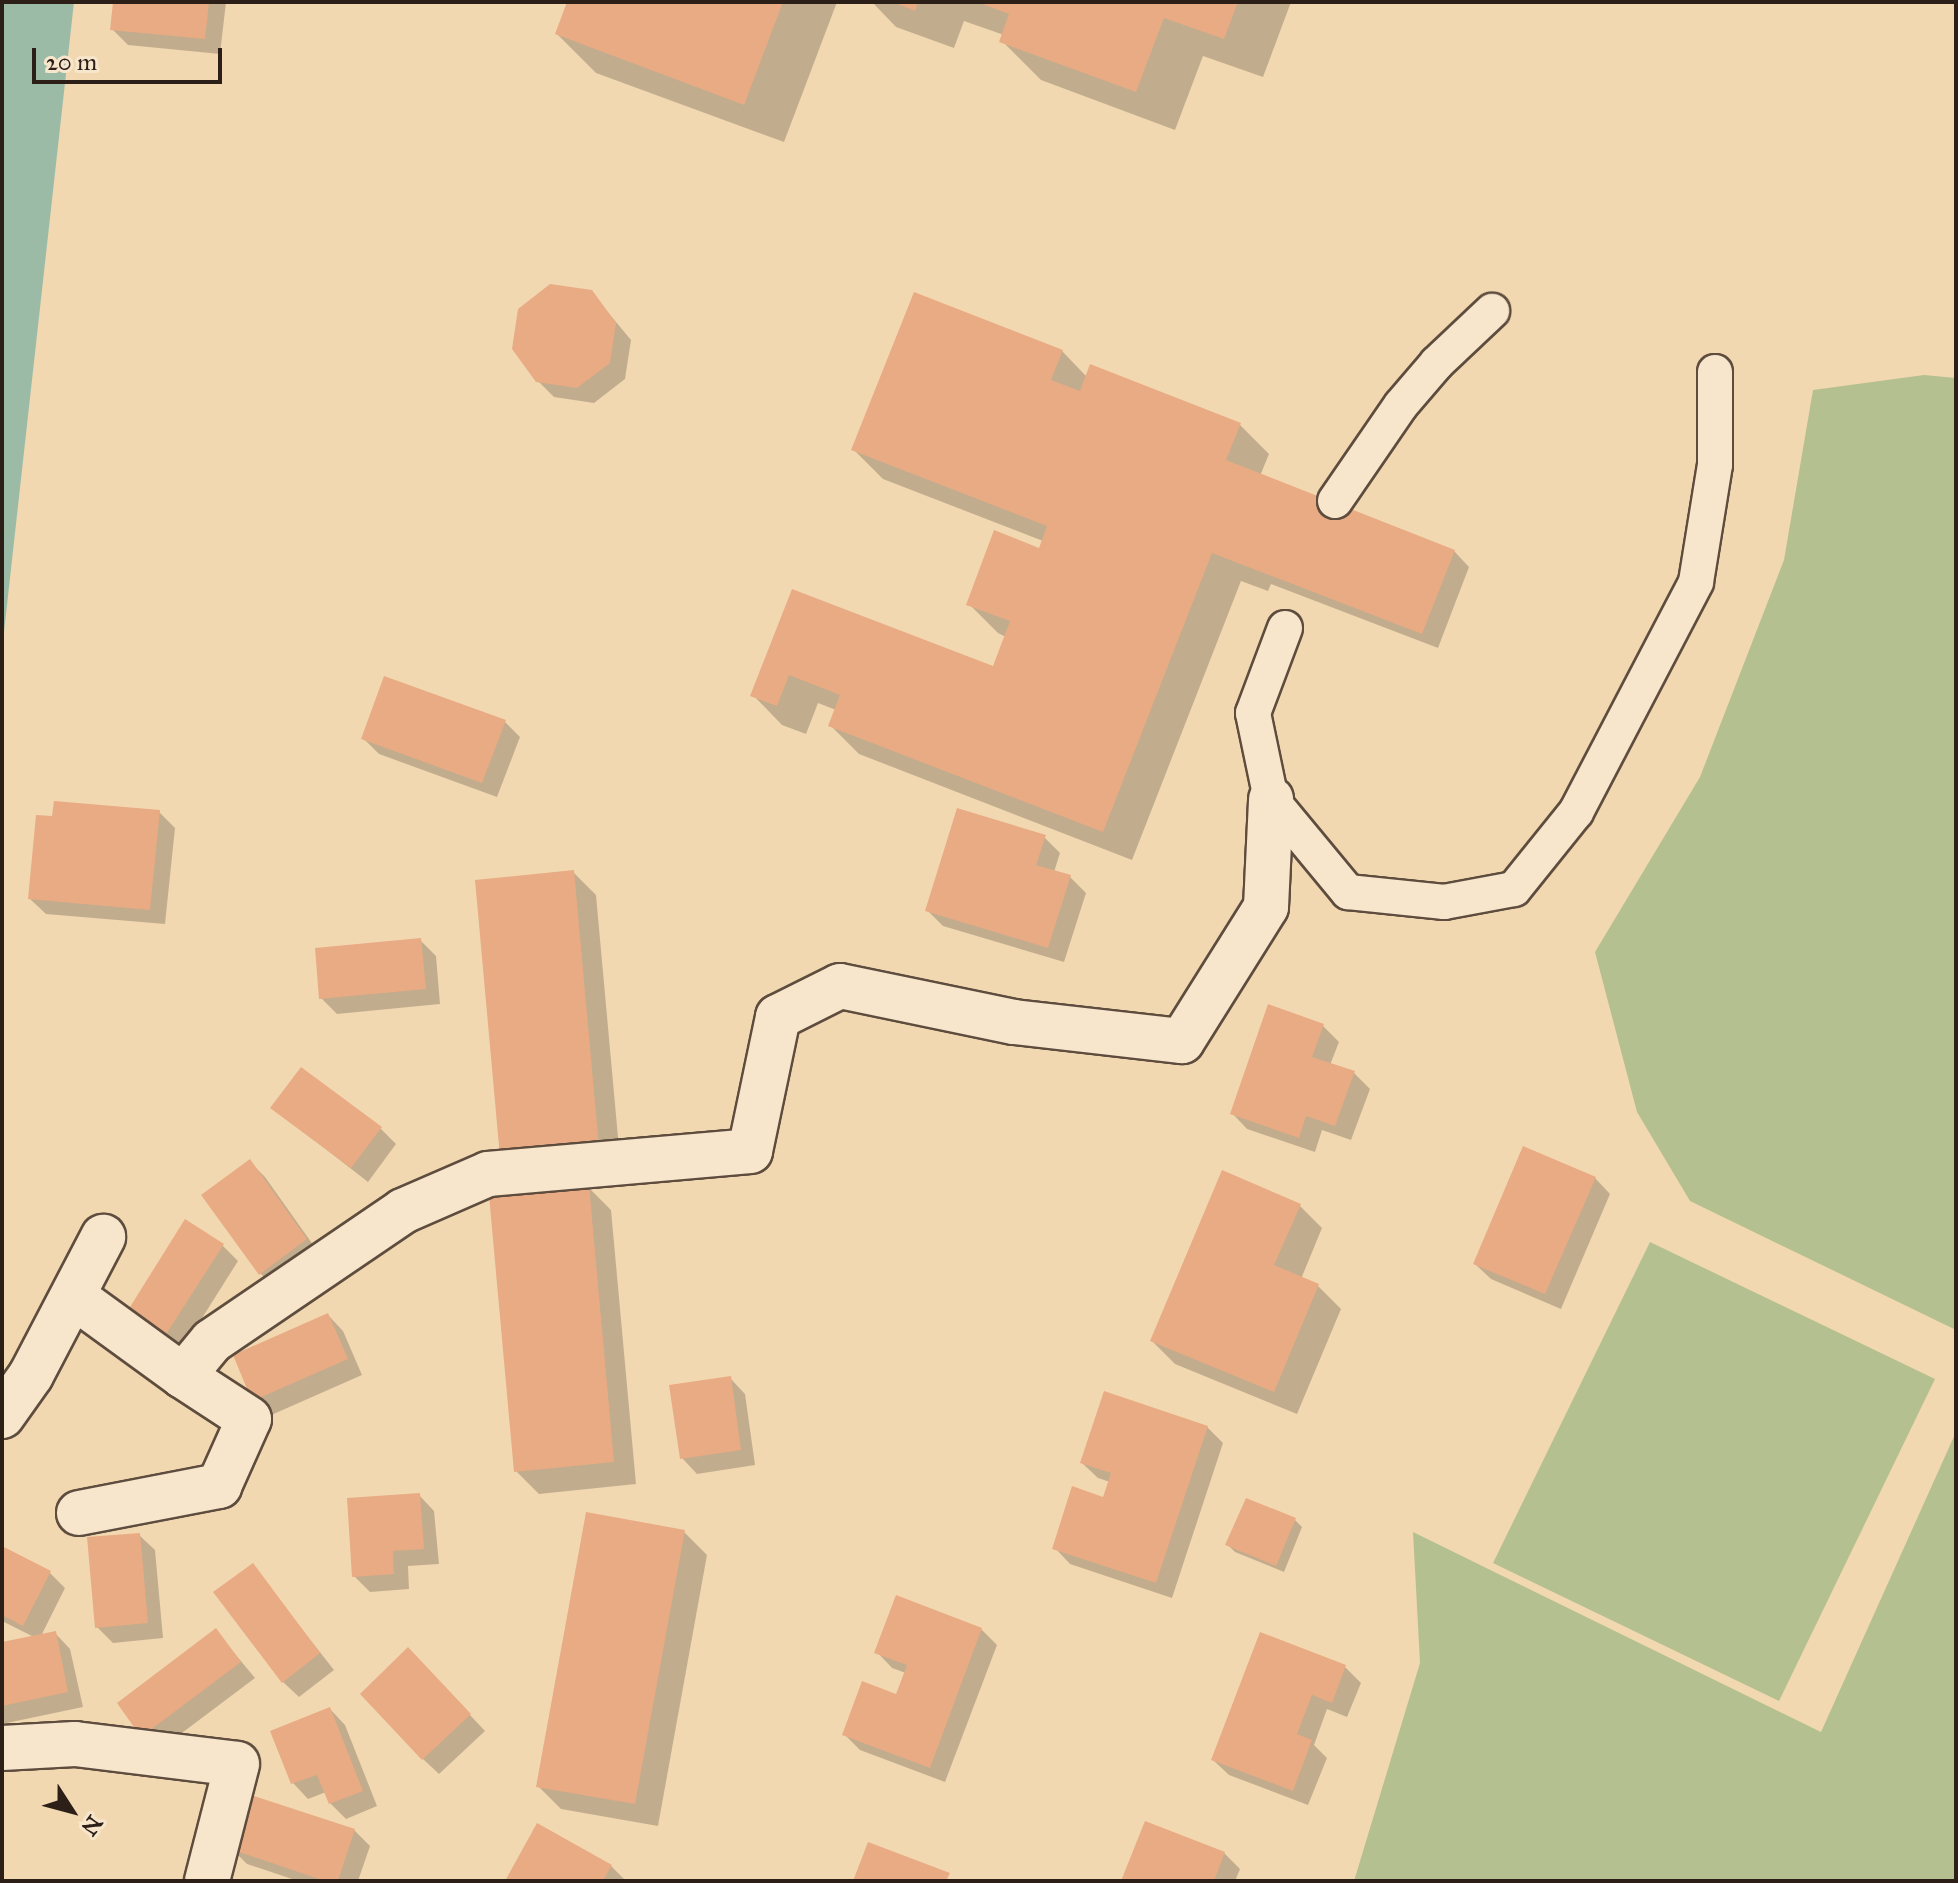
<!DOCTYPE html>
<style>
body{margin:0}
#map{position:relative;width:1958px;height:1883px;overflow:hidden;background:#f2d8b1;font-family:"IM FELL Great Primer",serif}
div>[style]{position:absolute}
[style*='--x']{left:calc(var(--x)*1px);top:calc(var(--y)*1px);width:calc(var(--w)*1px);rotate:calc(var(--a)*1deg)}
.green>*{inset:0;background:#b5c090}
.water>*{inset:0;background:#9cbba7}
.shadow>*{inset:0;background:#0003}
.building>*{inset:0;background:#e8ab84}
.roads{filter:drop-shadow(2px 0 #5e4d3e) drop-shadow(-2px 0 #5e4d3e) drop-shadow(0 2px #5e4d3e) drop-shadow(0 -2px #5e4d3e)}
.lane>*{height:34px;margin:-17px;padding:0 17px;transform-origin:17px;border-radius:17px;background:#f7e6cc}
.street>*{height:44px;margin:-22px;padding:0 22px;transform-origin:22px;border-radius:22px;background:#f7e6cc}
span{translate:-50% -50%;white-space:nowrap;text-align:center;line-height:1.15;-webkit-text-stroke:7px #f7e6cc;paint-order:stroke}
.frame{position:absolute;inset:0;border:4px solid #2c1f18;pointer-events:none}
.north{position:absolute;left:32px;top:1771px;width:80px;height:80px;-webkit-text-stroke:6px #f7e6cc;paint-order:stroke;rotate:126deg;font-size:22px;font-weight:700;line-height:32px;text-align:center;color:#2c1f18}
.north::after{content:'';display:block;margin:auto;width:28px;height:36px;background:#2c1f18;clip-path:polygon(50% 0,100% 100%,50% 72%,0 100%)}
.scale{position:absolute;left:32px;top:48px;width:190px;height:36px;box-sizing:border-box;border:4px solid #2c1f18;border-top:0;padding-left:10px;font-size:24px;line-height:28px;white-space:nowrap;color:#2c1f18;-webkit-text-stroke:6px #f7e6cc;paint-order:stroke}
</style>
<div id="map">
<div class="green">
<i style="clip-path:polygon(1924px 375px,1956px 378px,1956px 1330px,1690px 1201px,1637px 1112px,1595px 952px,1700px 777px,1784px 560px,1813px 390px)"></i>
<i style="clip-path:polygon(1650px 1242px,1935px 1379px,1779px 1701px,1493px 1563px)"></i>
<i style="clip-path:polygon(1956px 1432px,1956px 1881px,1354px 1881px,1420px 1663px,1413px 1532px,1821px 1732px)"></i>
</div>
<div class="water">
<i style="clip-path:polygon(2px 2px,74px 2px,2px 650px)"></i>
</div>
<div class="shadow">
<i style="clip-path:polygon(115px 2px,226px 2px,220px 54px,128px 45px,112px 29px)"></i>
<i style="clip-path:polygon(569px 2px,837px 2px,784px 142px,596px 73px,557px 34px)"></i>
<i style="clip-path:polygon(872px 2px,1291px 2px,1263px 77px,1203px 56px,1175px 130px,1041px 80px,1002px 41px,1004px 35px,964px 21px,954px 48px,896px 27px)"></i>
<i style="clip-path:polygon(591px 292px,631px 340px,625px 379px,594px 403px,554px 397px,538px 381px)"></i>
<i style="clip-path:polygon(1062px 351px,1087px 377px,1240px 425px,1269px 454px,1260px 476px,1454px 551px,1469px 567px,1438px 648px,1271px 584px,1268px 591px,1241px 581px,1132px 860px,859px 754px,830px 725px,836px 710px,818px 703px,806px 734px,782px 725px,753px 695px,793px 591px,994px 669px,1006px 637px,998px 633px,969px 604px,1040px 550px,1043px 541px,883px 479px,853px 449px)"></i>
<i style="clip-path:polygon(504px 721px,520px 737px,497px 797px,379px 754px,364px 739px)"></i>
<i style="clip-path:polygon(159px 812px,175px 828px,165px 924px,46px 914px,30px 899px)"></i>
<i style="clip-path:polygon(1044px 837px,1060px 853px,1054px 872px,1070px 877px,1086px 893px,1064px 962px,943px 926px,928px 911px)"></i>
<i style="clip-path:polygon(573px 872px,596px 895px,621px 1170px,524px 1180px)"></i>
<i style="clip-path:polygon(420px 940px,436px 956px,440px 1004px,337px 1014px,321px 998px)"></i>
<i style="clip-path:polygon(1269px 1007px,1323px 1026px,1339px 1042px,1330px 1065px,1354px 1073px,1370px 1089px,1351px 1140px,1322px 1130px,1315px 1152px,1247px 1129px,1232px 1113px)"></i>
<i style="clip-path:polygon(273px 1108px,380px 1128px,396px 1144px,368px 1182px)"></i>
<i style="clip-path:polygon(250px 1162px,265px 1177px,321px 1256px,276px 1290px,261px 1274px,204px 1195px)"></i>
<i style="clip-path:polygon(1595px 1178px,1610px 1194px,1561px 1309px,1491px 1279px,1475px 1264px)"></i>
<i style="clip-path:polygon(588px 1187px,611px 1210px,636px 1484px,539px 1494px,516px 1471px)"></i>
<i style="clip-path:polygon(1299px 1205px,1322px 1228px,1301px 1279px,1318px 1286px,1341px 1309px,1297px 1414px,1175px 1364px,1152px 1341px)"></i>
<i style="clip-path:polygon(222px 1245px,238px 1261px,180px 1353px,143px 1330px)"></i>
<i style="clip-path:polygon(328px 1315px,343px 1331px,362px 1375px,269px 1416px,254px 1400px)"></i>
<i style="clip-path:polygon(730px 1378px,745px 1394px,755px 1465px,697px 1474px,682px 1458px)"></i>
<i style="clip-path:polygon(1207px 1427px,1223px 1443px,1172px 1598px,1070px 1564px,1055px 1548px,1105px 1499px,1110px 1482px,1098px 1478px,1082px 1463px)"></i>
<i style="clip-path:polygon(419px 1495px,434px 1511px,439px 1564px,408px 1566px,409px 1589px,370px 1592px,354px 1576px)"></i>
<i style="clip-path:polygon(1295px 1520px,1302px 1527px,1284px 1572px,1235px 1552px,1228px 1545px)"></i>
<i style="clip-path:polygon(684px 1532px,707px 1555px,658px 1826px,561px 1809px,538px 1786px)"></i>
<i style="clip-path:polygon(139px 1535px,155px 1550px,163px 1638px,113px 1643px,97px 1627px)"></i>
<i style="clip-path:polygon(2px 1549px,50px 1573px,65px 1588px,41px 1636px,55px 1633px,70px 1649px,83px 1707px,2px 1724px,2px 1644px,34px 1637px,2px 1621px)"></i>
<i style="clip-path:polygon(252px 1566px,334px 1670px,299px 1697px,283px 1682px)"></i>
<i style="clip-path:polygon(981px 1629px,997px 1645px,945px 1782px,860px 1750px,844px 1734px,898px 1696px,906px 1673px,892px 1668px,877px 1652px)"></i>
<i style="clip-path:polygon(216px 1631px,255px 1678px,158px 1751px,143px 1735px)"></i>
<i style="clip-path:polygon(423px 1665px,485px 1731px,439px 1774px,423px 1759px)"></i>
<i style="clip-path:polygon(1345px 1667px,1361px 1683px,1347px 1717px,1327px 1709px,1314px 1745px,1327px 1758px,1308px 1805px,1229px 1775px,1213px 1760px)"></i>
<i style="clip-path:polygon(330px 1709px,345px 1725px,377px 1806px,346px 1819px,330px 1803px,326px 1792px,308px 1799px,293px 1783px)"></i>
<i style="clip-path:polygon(354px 1830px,370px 1846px,358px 1881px,298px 1881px,247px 1864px,232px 1849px)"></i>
<i style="clip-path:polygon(1224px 1853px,1240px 1869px,1235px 1881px,1123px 1881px)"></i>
<i style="clip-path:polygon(611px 1866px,626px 1881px,507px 1881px)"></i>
</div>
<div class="building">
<i style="clip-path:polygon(113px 2px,209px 2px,205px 39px,110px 30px)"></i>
<i style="clip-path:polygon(567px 2px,783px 2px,744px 105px,555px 34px)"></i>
<i style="clip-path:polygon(893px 2px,918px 2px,915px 11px)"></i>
<i style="clip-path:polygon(977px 2px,1238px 2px,1224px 39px,1164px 18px,1136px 92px,999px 42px,1009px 14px)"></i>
<i style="clip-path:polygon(550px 284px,592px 290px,616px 323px,610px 363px,577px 388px,536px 382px,512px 349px,518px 309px)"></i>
<i style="clip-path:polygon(914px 292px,1063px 350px,1051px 380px,1080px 391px,1090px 364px,1241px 423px,1226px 460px,1455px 550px,1422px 634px,1212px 553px,1103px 832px,828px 726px,840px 695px,789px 675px,777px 706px,750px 696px,792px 589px,993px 666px,1010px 621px,966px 605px,994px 530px,1039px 548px,1047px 526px,851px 450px)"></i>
<i style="clip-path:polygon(384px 676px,506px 720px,482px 783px,361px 739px)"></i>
<i style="clip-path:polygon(54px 801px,160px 810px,150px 910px,28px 899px,36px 815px,52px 816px)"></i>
<i style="clip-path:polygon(957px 808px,1046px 835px,1036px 865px,1071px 875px,1048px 948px,925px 911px)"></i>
<i style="clip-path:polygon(574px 870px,599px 1147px,500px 1157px,475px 880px)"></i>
<i style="clip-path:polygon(421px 938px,426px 989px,319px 999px,315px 948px)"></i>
<i style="clip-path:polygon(1268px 1004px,1324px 1024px,1312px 1057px,1355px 1071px,1335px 1126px,1306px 1116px,1299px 1138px,1230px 1114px)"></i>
<i style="clip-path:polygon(301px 1067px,382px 1127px,351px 1168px,270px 1108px)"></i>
<i style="clip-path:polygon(1523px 1146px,1596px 1177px,1545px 1294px,1473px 1264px)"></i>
<i style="clip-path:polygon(250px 1159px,307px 1239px,259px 1275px,201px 1195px)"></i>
<i style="clip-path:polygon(1222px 1170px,1301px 1204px,1274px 1265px,1319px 1284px,1274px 1392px,1150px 1341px)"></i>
<i style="clip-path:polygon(589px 1185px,614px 1462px,514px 1472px,489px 1195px)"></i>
<i style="clip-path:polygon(185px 1219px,224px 1244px,163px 1339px,125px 1315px)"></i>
<i style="clip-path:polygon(328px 1313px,348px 1359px,252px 1401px,233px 1355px)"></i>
<i style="clip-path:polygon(731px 1376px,741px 1450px,680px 1459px,669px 1385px)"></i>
<i style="clip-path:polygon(1104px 1391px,1208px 1426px,1156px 1583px,1052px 1549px,1072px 1486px,1103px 1497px,1111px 1473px,1080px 1463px)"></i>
<i style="clip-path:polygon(420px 1493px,424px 1549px,393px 1551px,394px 1574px,352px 1577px,347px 1498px)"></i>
<i style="clip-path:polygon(1246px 1498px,1296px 1518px,1276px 1566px,1225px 1545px)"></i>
<i style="clip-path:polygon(586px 1512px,685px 1530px,635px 1804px,536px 1787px)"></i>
<i style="clip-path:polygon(140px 1533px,148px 1623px,95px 1628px,87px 1537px)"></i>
<i style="clip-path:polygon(2px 1546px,51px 1571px,23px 1626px,2px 1615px)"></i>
<i style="clip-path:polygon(253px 1563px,320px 1653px,282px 1683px,213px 1592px)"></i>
<i style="clip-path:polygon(896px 1595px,982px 1628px,930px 1768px,842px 1735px,862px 1681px,896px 1694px,907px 1665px,874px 1653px)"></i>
<i style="clip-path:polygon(216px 1628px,241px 1662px,141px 1737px,117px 1703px)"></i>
<i style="clip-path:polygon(56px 1631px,68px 1692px,2px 1706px,2px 1642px)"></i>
<i style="clip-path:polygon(1260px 1632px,1346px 1665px,1332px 1703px,1312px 1695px,1297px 1734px,1312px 1740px,1293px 1791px,1211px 1760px)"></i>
<i style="clip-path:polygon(408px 1647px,471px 1714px,422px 1760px,360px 1694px)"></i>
<i style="clip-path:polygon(330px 1707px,363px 1791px,329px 1804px,317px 1775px,291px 1784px,270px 1731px)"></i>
<i style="clip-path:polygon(248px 1794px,355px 1829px,338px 1881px,325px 1881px,230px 1849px)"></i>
<i style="clip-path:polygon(1145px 1821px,1225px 1852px,1214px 1881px,1121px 1881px)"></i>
<i style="clip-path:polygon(537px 1823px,612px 1865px,603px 1881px,505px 1881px)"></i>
<i style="clip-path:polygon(868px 1842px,950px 1873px,946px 1881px,853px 1881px)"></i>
</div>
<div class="roads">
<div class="lane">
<i style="--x:1335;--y:501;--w:116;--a:-55.5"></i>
<i style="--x:1401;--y:405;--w:55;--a:-49.4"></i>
<i style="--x:1437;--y:363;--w:76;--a:-43.4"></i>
<i style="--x:1285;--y:628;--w:91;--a:110.6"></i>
<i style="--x:1253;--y:713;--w:88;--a:78.2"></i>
<i style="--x:1271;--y:799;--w:121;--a:50.4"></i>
<i style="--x:1348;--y:892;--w:97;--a:5.9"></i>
<i style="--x:1444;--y:902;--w:71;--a:-10.5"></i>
<i style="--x:1514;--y:889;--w:99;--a:-51.2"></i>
<i style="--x:1576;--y:812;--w:259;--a:-62.4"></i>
<i style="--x:1696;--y:582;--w:119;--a:-80.8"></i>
<i style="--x:1715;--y:465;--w:93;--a:-90"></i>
</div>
<div class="street">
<i style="--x:73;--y:1296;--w:136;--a:36"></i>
<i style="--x:183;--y:1376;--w:45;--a:-50.4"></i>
<i style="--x:212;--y:1341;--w:231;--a:-34.2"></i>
<i style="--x:403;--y:1211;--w:93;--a:-23.5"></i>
<i style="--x:488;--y:1174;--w:263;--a:-5"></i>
<i style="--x:750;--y:1151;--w:137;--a:-78.2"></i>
<i style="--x:778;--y:1017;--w:69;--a:-26.6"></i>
<i style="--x:840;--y:986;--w:178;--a:11.7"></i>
<i style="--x:1014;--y:1022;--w:169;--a:6.5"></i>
<i style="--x:1182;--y:1041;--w:158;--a:-57.9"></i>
<i style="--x:1266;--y:907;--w:108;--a:-87.3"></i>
<i style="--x:2;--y:1416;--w:50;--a:-54.7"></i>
<i style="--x:31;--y:1375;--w:156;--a:-62.4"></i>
<i style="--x:79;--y:1513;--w:143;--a:-10.9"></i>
<i style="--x:219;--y:1486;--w:73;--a:-65.9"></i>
<i style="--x:249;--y:1419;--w:79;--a:-146.9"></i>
<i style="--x:2;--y:1748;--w:73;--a:-3.1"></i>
<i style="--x:75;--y:1744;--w:163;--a:7"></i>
<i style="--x:237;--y:1764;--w:121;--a:104.4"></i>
</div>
</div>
<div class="frame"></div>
<div class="north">N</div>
<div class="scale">20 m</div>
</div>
